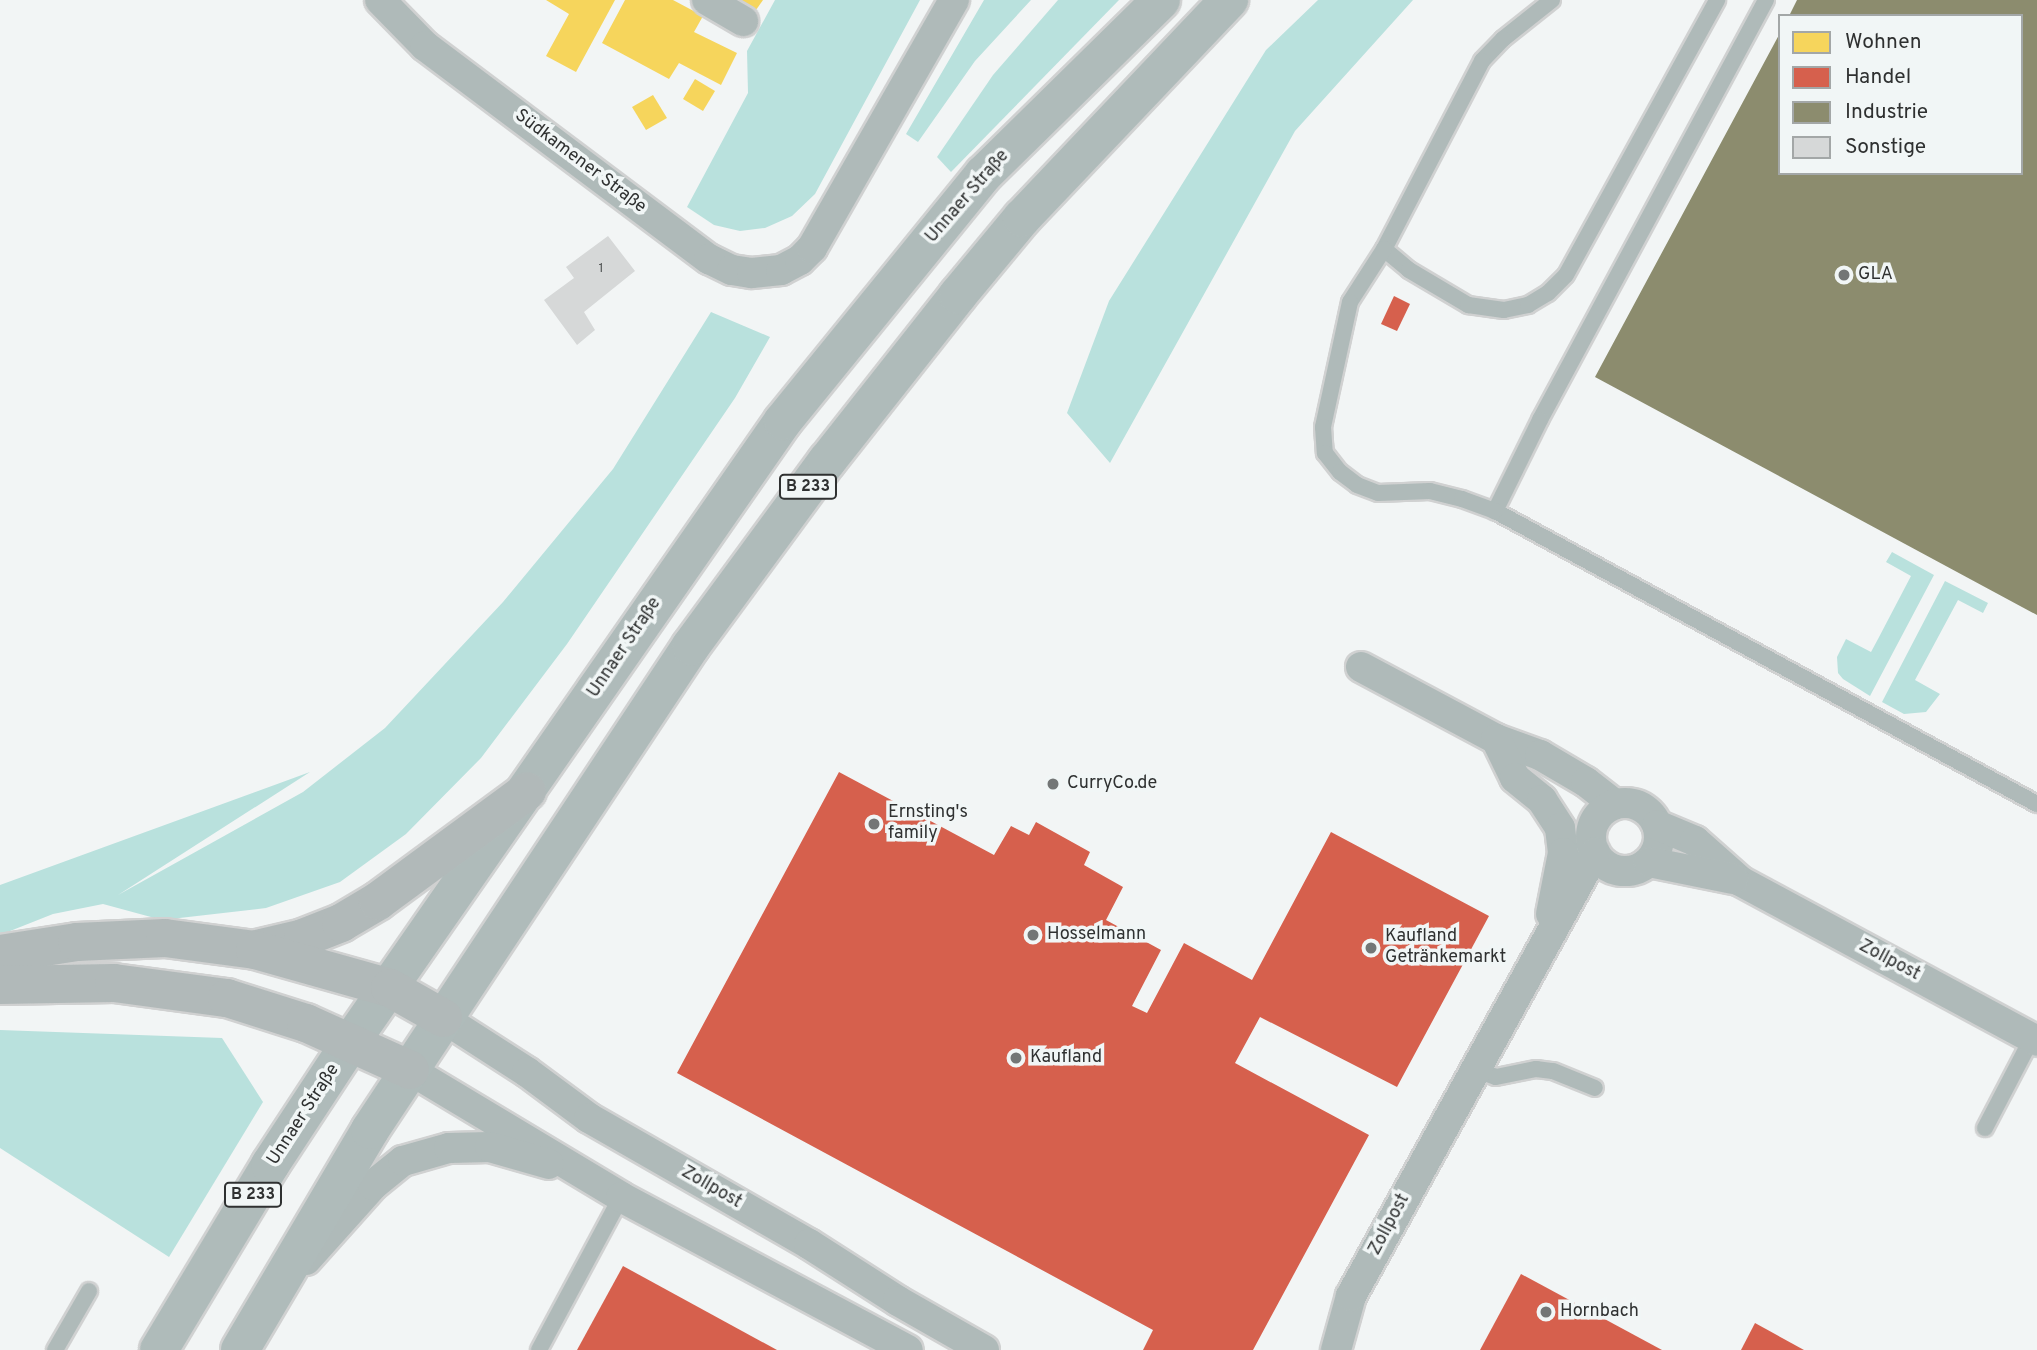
<!DOCTYPE html>
<meta charset="utf-8">
<style>
body{margin:0}
#map{position:relative;width:2037px;height:1350px;overflow:hidden;background:#f2f5f5;font-family:Overpass,sans-serif}
div>[style]{position:absolute}
[style*='--x']{left:calc(var(--x)*1px);top:calc(var(--y)*1px);width:calc(var(--w)*1px);rotate:calc(var(--a)*1deg)}
.green>*{inset:0;background:#b9e1dd}
.homes>*{inset:0;background:#f6d55c}
.shops>*{inset:0;background:#d6604d}
.industry>*{inset:0;background:#8c8c6e}
.building>*{inset:0;background:#d6d8d8}
.roads{filter:drop-shadow(2px 0 #d0d1d1) drop-shadow(-2px 0 #d0d1d1) drop-shadow(0 2px #d0d1d1) drop-shadow(0 -2px #d0d1d1)}
.lane>*{height:16px;margin:-8px;padding:0 8px;transform-origin:8px;border-radius:8px;background:#afbab9}
.street>*{height:30px;margin:-15px;padding:0 15px;transform-origin:15px;border-radius:15px;background:#afbab9}
.street>.ring{margin:-15px;padding:0;box-sizing:content-box;background:none;border:30px solid #afbab9;border-radius:50%}
.primary>*{height:38px;margin:-19px;padding:0 19px;transform-origin:19px;border-radius:19px;background:#afbbba}
.highway>*{height:38px;margin:-19px;padding:0 19px;transform-origin:19px;border-radius:19px;background:#b1b9b9}
.dots>*{width:19px;height:19px;translate:-50% -50%;box-sizing:border-box;border:4px solid #f1f6f6;border-radius:50%}
span{translate:-50% -50%;white-space:nowrap;text-align:center;line-height:1.15;-webkit-text-stroke:7px #f1f6f6;paint-order:stroke}
.number-label{font-size:14px;color:#595b5b}
.number-label span{-webkit-text-stroke-width:0}
.shield-label span{padding:2px 5px;background:#f1f6f6;border:2px solid;border-radius:5px;-webkit-text-stroke-width:0}
.shield-label{font-size:16px;color:#2f3131;font-weight:700}
.street-label{font-size:18px;color:#2f3131}
.poi-label{font-size:18px;color:#2f3131}
.left{translate:0 -50%;text-align:left}
.legend{position:absolute;left:1778px;top:14px;width:245px;height:161px;box-sizing:border-box;background:#f1f6f6;border:2px solid #a3a7a7;margin:0;padding:9px 12px;list-style:none;font-size:21px;color:#2f3131}
.legend li{display:flex;align-items:center;gap:14px;height:35px}
.legend b{width:35px;border:2px solid #a3a7a7}
</style>
<div id="map">
<div class="green">
<i style="clip-path:polygon(775px 0,920px 0,815px 194px,792px 216px,765px 228px,740px 231px,714px 225px,687px 207px,748px 93px,747px 51px)"></i>
<i style="clip-path:polygon(984px 0,1031px 0,975px 61px,918px 142px,906px 134px)"></i>
<i style="clip-path:polygon(1058px 0,1119px 0,951px 172px,937px 157px,993px 75px)"></i>
<i style="clip-path:polygon(1318px 0,1413px 0,1295px 131px,1110px 463px,1067px 413px,1109px 301px,1266px 50px)"></i>
<i style="clip-path:polygon(711px 312px,770px 337px,735px 398px,567px 644px,481px 758px,406px 834px,340px 882px,266px 908px,162px 920px,103px 904px,53px 914px,0 935px,0 885px,310px 772px,118px 895px,303px 792px,385px 728px,503px 602px,613px 469px)"></i>
<i style="clip-path:polygon(1892px 552px,1934px 575px,1870px 696px,1843px 679px,1838px 673px,1837px 657px,1846px 639px,1871px 652px,1878px 639px,1911px 576px,1886px 562px)"></i>
<i style="clip-path:polygon(1945px 581px,1988px 603px,1983px 613px,1958px 600px,1915px 680px,1940px 694px,1926px 712px,1904px 714px,1882px 702px)"></i>
<i style="clip-path:polygon(0 1030px,222px 1038px,263px 1102px,169px 1257px,0 1148px)"></i>
</div>
<div class="homes">
<i style="clip-path:polygon(546px 0,615px 0,576px 72px,546px 56px,569px 14px)"></i>
<i style="clip-path:polygon(625px 0,673px 0,703px 16px,694px 32px,737px 53px,721px 85px,679px 63px,669px 79px,602px 43px)"></i>
<i style="clip-path:polygon(739px 0,763px 0,756px 10px)"></i>
<i style="clip-path:polygon(695px 79px,715px 91px,703px 111px,683px 99px)"></i>
<i style="clip-path:polygon(653px 95px,667px 118px,646px 130px,632px 107px)"></i>
</div>
<div class="shops">
<i style="clip-path:polygon(1394px 296px,1410px 304px,1397px 331px,1381px 324px)"></i>
<i style="clip-path:polygon(839px 772px,994px 855px,1011px 826px,1029px 835px,1036px 822px,1090px 852px,1084px 865px,1123px 887px,1106px 920px,1161px 950px,1132px 1006px,1147px 1013px,1184px 943px,1252px 980px,1331px 832px,1489px 916px,1397px 1087px,1260px 1017px,1235px 1063px,1369px 1135px,1253px 1350px,1143px 1350px,1153px 1330px,677px 1073px)"></i>
<i style="clip-path:polygon(623px 1266px,777px 1350px,577px 1350px)"></i>
<i style="clip-path:polygon(1521px 1274px,1662px 1350px,1480px 1350px)"></i>
<i style="clip-path:polygon(1755px 1323px,1804px 1350px,1741px 1350px)"></i>
</div>
<div class="industry">
<i style="clip-path:polygon(1797px 0,2037px 0,2037px 615px,1595px 377px,1780px 33px,1780px 173px,2021px 173px,2021px 16px,1789px 16px)"></i>
</div>
<div class="building">
<i style="clip-path:polygon(608px 236px,635px 271px,584px 312px,595px 330px,577px 345px,544px 300px,574px 278px,566px 267px)"></i>
</div>
<div class="roads">
<div class="lane">
<i style="--x:1552;--y:0;--w:63;--a:141.5"></i>
<i style="--x:1503;--y:39;--w:30;--a:134"></i>
<i style="--x:1482;--y:61;--w:212;--a:117.5"></i>
<i style="--x:1384;--y:249;--w:33;--a:40"></i>
<i style="--x:1409;--y:270;--w:69;--a:30.7"></i>
<i style="--x:1468;--y:305;--w:36;--a:8"></i>
<i style="--x:1504;--y:310;--w:25;--a:-12"></i>
<i style="--x:1528;--y:305;--w:23;--a:-31"></i>
<i style="--x:1548;--y:293;--w:25;--a:-45"></i>
<i style="--x:1566;--y:275;--w:314;--a:-61.2"></i>
<i style="--x:1766;--y:0;--w:477;--a:118.3"></i>
<i style="--x:1540;--y:420;--w:102;--a:116.3"></i>
<i style="--x:1495;--y:511;--w:616;--a:28.4"></i>
<i style="--x:1384;--y:249;--w:63;--a:122.7"></i>
<i style="--x:1350;--y:302;--w:128;--a:102.2"></i>
<i style="--x:1323;--y:427;--w:26;--a:86"></i>
<i style="--x:1325;--y:453;--w:24;--a:52"></i>
<i style="--x:1340;--y:472;--w:21;--a:37"></i>
<i style="--x:1357;--y:485;--w:22;--a:21"></i>
<i style="--x:1378;--y:493;--w:52;--a:-2.2"></i>
<i style="--x:1430;--y:491;--w:33;--a:14"></i>
<i style="--x:1462;--y:499;--w:35;--a:20"></i>
<i style="--x:1474;--y:1069;--w:23;--a:20"></i>
<i style="--x:1496;--y:1077;--w:41;--a:-11.3"></i>
<i style="--x:1536;--y:1069;--w:17;--a:7"></i>
<i style="--x:1553;--y:1071;--w:45;--a:22"></i>
<i style="--x:1985;--y:1128;--w:102;--a:-62.4"></i>
<i style="--x:55;--y:1350;--w:68;--a:-60"></i>
<i style="--x:539;--y:1350;--w:174;--a:-61.8"></i>
</div>
<div class="street">
<i style="--x:380;--y:0;--w:64;--a:45.6"></i>
<i style="--x:425;--y:46;--w:355;--a:36.9"></i>
<i style="--x:709;--y:259;--w:25;--a:26"></i>
<i style="--x:732;--y:270;--w:20;--a:9"></i>
<i style="--x:752;--y:273;--w:29;--a:-6"></i>
<i style="--x:781;--y:270;--w:21;--a:-28"></i>
<i style="--x:800;--y:260;--w:17;--a:-45"></i>
<i style="--x:812;--y:248;--w:286;--a:-60.2"></i>
<i style="--x:707;--y:0;--w:42;--a:30.3"></i>
<i style="--x:1361;--y:667;--w:153;--a:28.1"></i>
<i style="--x:1496;--y:739;--w:47;--a:20"></i>
<i style="--x:1540;--y:755;--w:53;--a:30.4"></i>
<i style="--x:1586;--y:782;--w:36;--a:38"></i>
<i style="--x:1496;--y:739;--w:43;--a:64"></i>
<i style="--x:1515;--y:778;--w:35;--a:39"></i>
<i style="--x:1542;--y:800;--w:33;--a:57"></i>
<i style="--x:1560;--y:828;--w:25;--a:83"></i>
<i style="--x:1563;--y:853;--w:62;--a:101.1"></i>
<i class="ring" style="left:1591px;top:803px;width:38px;height:38px"></i>
<i style="--x:1657;--y:825;--w:41;--a:22.8"></i>
<i style="--x:1695;--y:841;--w:60;--a:41.6"></i>
<i style="--x:1740;--y:881;--w:337;--a:28.3"></i>
<i style="--x:1649;--y:862;--w:86;--a:11.4"></i>
<i style="--x:443;--y:1018;--w:100;--a:32.7"></i>
<i style="--x:527;--y:1072;--w:77;--a:36.6"></i>
<i style="--x:589;--y:1118;--w:254;--a:29.8"></i>
<i style="--x:809;--y:1244;--w:106;--a:32.6"></i>
<i style="--x:898;--y:1301;--w:99;--a:29.7"></i>
<i style="--x:410;--y:1070;--w:246;--a:31"></i>
<i style="--x:621;--y:1197;--w:325;--a:28.1"></i>
<i style="--x:306;--y:1260;--w:101;--a:-48.2"></i>
<i style="--x:373;--y:1185;--w:38;--a:-39"></i>
<i style="--x:403;--y:1161;--w:48;--a:-15.8"></i>
<i style="--x:449;--y:1148;--w:41;--a:-1.4"></i>
<i style="--x:490;--y:1147;--w:61;--a:16.1"></i>
<i style="--x:1336;--y:1350;--w:56;--a:-74.5"></i>
<i style="--x:1351;--y:1296;--w:506;--a:-61.15"></i>
</div>
<div class="primary">
<i style="--x:159;--y:1350;--w:216;--a:-59"></i>
<i style="--x:270;--y:1165;--w:146;--a:-56.7"></i>
<i style="--x:350;--y:1043;--w:758;--a:-55.16"></i>
<i style="--x:783;--y:421;--w:318;--a:-50.9"></i>
<i style="--x:984;--y:174;--w:248;--a:-44.5"></i>
<i style="--x:240;--y:1350;--w:256;--a:-59.4"></i>
<i style="--x:370;--y:1130;--w:581;--a:-56.45"></i>
<i style="--x:691;--y:646;--w:230;--a:-53.7"></i>
<i style="--x:827;--y:461;--w:211;--a:-51.7"></i>
<i style="--x:958;--y:295;--w:100;--a:-50.3"></i>
<i style="--x:1022;--y:218;--w:301;--a:-46.5"></i>
</div>
<div class="highway">
<i style="--x:257;--y:949;--w:47;--a:-13.4"></i>
<i style="--x:303;--y:938;--w:41;--a:-21.5"></i>
<i style="--x:341;--y:923;--w:43;--a:-30.7"></i>
<i style="--x:378;--y:901;--w:185;--a:-36.4"></i>
<i style="--x:0;--y:954;--w:78;--a:-8.9"></i>
<i style="--x:77;--y:942;--w:88;--a:-2.6"></i>
<i style="--x:165;--y:938;--w:91;--a:7.6"></i>
<i style="--x:255;--y:950;--w:140;--a:15.7"></i>
<i style="--x:390;--y:988;--w:61;--a:29.5"></i>
<i style="--x:0;--y:985;--w:114;--a:-1"></i>
<i style="--x:114;--y:983;--w:114;--a:7.6"></i>
<i style="--x:227;--y:998;--w:83;--a:17.6"></i>
<i style="--x:306;--y:1023;--w:114;--a:24.3"></i>
</div>
</div>
<div class="dots">
<i style="left:1844px;top:275px;background:#737676"></i>
<i style="left:1053px;top:784px;background:#737676"></i>
<i style="left:874px;top:824px;background:#737676"></i>
<i style="left:1033px;top:935px;background:#737676"></i>
<i style="left:1371px;top:948px;background:#737676"></i>
<i style="left:1016px;top:1058px;background:#737676"></i>
<i style="left:1546px;top:1312px;background:#737676"></i>
</div>
<div class="number-label">
<span style="left:601px;top:269px">1</span>
</div>
<div class="shield-label">
<span style="left:808px;top:487px">B 233</span>
<span style="left:253px;top:1195px">B 233</span>
</div>
<div class="street-label">
<span style="left:580px;top:162px;rotate:37deg">Südkamener Straße</span>
<span style="left:968px;top:197px;rotate:-49deg">Unnaer Straße</span>
<span style="left:625px;top:648px;rotate:-56deg">Unnaer Straße</span>
<span style="left:1889px;top:961px;rotate:28deg">Zollpost</span>
<span style="left:304px;top:1115px;rotate:-57deg">Unnaer Straße</span>
<span style="left:711px;top:1188px;rotate:30deg">Zollpost</span>
<span style="left:1390px;top:1225px;rotate:-62deg">Zollpost</span>
</div>
<div class="poi-label">
<span class="left" style="left:1858px;top:275px">GLA</span>
<span class="left" style="left:1067px;top:784px">CurryCo.de</span>
<span class="left" style="left:888px;top:824px">Ernsting's<br>family</span>
<span class="left" style="left:1047px;top:935px">Hosselmann</span>
<span class="left" style="left:1385px;top:948px">Kaufland<br>Getränkemarkt</span>
<span class="left" style="left:1030px;top:1058px">Kaufland</span>
<span class="left" style="left:1560px;top:1312px">Hornbach</span>
</div>
<ul class="legend">
<li><b style="height:19px;background:#f6d55c"></b>Wohnen</li>
<li><b style="height:19px;background:#d6604d"></b>Handel</li>
<li><b style="height:19px;background:#8c8c6e"></b>Industrie</li>
<li><b style="height:19px;background:#d6d8d8"></b>Sonstige</li>
</ul>
</div>
